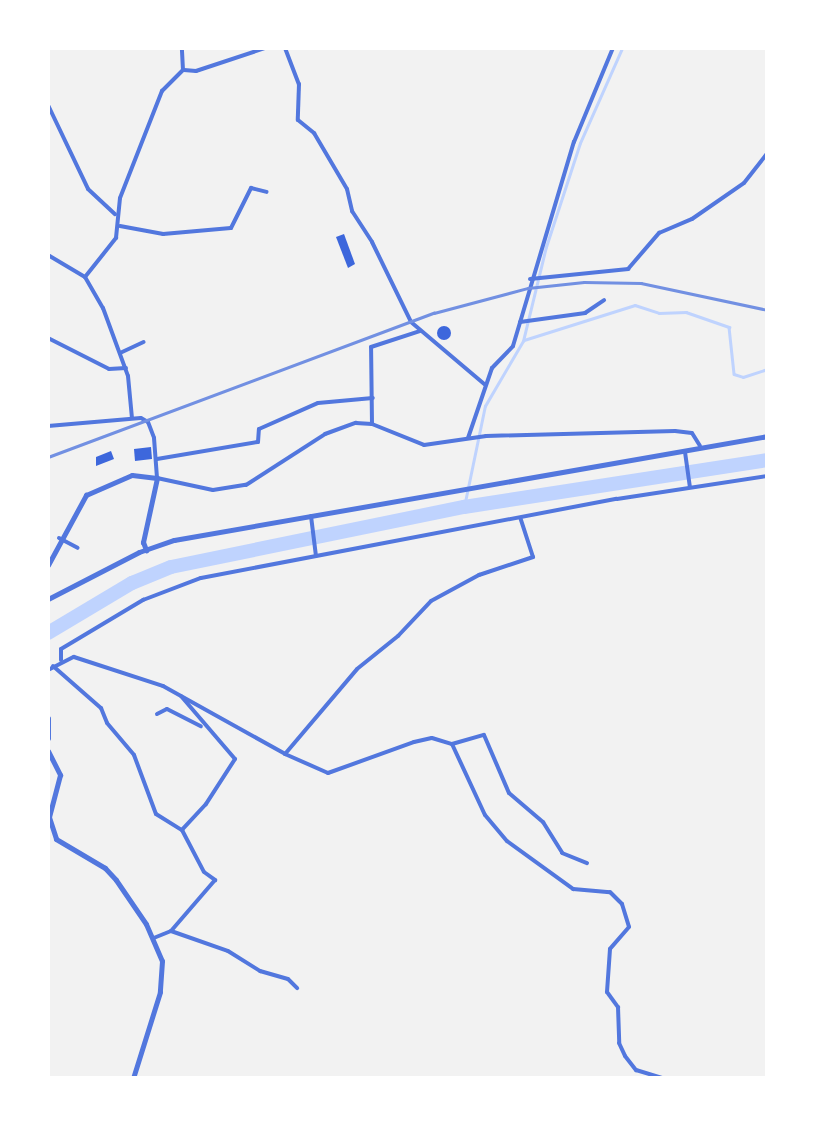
<!DOCTYPE html>
<style>
body{margin:0}
#map{position:relative;width:815px;height:1126px;overflow:hidden;background:#f2f2f2;font-family:"Public Sans",sans-serif}
div>[style]{position:absolute}
[style*='--x']{left:calc(var(--x)*1px);top:calc(var(--y)*1px);width:calc(var(--w)*1px);rotate:calc(var(--a)*1deg)}
.stream>*{height:2.5px;margin:-1.25px;padding:0 1.25px;transform-origin:1.25px;border-radius:1.25px;background:#bfd3fe}
.river>*{height:14px;margin:-7px;padding:0 7px;transform-origin:7px;border-radius:7px;background:#bfd3fe}
.building>*{inset:0;background:#3d67dc}
.round{border-radius:50%}
.minor>*{height:4px;margin:-2px;padding:0 2px;transform-origin:2px;border-radius:2px;background:#5277de}
.tertiary>*{height:5px;margin:-2.5px;padding:0 2.5px;transform-origin:2.5px;border-radius:2.5px;background:#5277de}
.rail>*{height:2.5px;margin:-1.25px;padding:0 1.25px;transform-origin:1.25px;border-radius:1.25px;background:#7290e2}
span{translate:-50% -50%;white-space:nowrap;text-align:center;line-height:1.15;-webkit-text-stroke:10px #fff;paint-order:stroke}
.frame{position:absolute;inset:0;border:50px solid #fff;pointer-events:none}
</style>
<div id="map">
<div class="stream">
<i style="--x:524;--y:340;--w:116;--a:-17.5"></i>
<i style="--x:635;--y:305;--w:25;--a:18"></i>
<i style="--x:659;--y:313;--w:27;--a:-2"></i>
<i style="--x:686;--y:312;--w:46;--a:19.2"></i>
<i style="--x:729;--y:327;--w:47;--a:83.9"></i>
<i style="--x:734;--y:374;--w:9;--a:18"></i>
<i style="--x:743;--y:377;--w:26;--a:-18"></i>
<i style="--x:464;--y:507;--w:103;--a:-78.3"></i>
<i style="--x:485;--y:406;--w:75;--a:-59.7"></i>
<i style="--x:523;--y:341;--w:97;--a:-76.3"></i>
<i style="--x:546;--y:247;--w:109;--a:-71.9"></i>
<i style="--x:580;--y:143;--w:104;--a:-66.1"></i>
</div>
<div class="river">
<i style="--x:48;--y:633;--w:98;--a:-30.8"></i>
<i style="--x:132;--y:583;--w:42;--a:-22.3"></i>
<i style="--x:171;--y:567;--w:299;--a:-11.6"></i>
<i style="--x:464;--y:507;--w:308;--a:-8.8"></i>
</div>
<div class="building">
<i style="clip-path:polygon(344px 234px,355px 264px,348px 268px,336px 237px)"></i>
<i class="round" style="left:437px;top:326px;width:14px;height:14px"></i>
<i style="clip-path:polygon(151px 447px,152px 459px,135px 461px,134px 449px)"></i>
<i style="clip-path:polygon(111px 451px,114px 459px,96px 466px,96px 457px)"></i>
</div>
<div class="minor">
<i style="--x:285;--y:48;--w:39;--a:69"></i>
<i style="--x:299;--y:84;--w:36;--a:92"></i>
<i style="--x:298;--y:120;--w:21;--a:39"></i>
<i style="--x:314;--y:133;--w:65;--a:59.5"></i>
<i style="--x:347;--y:189;--w:23;--a:77"></i>
<i style="--x:352;--y:211;--w:37;--a:57"></i>
<i style="--x:372;--y:242;--w:89;--a:64"></i>
<i style="--x:411;--y:322;--w:96;--a:40.3"></i>
<i style="--x:184;--y:70;--w:12;--a:5"></i>
<i style="--x:196;--y:71;--w:73;--a:-18.4"></i>
<i style="--x:48;--y:105;--w:93;--a:64.5"></i>
<i style="--x:88;--y:189;--w:37;--a:43"></i>
<i style="--x:120;--y:226;--w:44;--a:10.5"></i>
<i style="--x:163;--y:234;--w:68;--a:-5"></i>
<i style="--x:231;--y:228;--w:45;--a:-63.4"></i>
<i style="--x:251;--y:188;--w:16;--a:14"></i>
<i style="--x:48;--y:255;--w:43;--a:30.7"></i>
<i style="--x:85;--y:277;--w:36;--a:60"></i>
<i style="--x:103;--y:308;--w:72;--a:69.8"></i>
<i style="--x:128;--y:376;--w:42;--a:84.6"></i>
<i style="--x:85;--y:277;--w:50;--a:-51.5"></i>
<i style="--x:116;--y:238;--w:40;--a:-84.3"></i>
<i style="--x:120;--y:198;--w:115;--a:-68.6"></i>
<i style="--x:162;--y:91;--w:30;--a:-45"></i>
<i style="--x:183;--y:70;--w:22;--a:-93"></i>
<i style="--x:530;--y:279;--w:99;--a:-5.8"></i>
<i style="--x:628;--y:269;--w:48;--a:-49.3"></i>
<i style="--x:659;--y:233;--w:36;--a:-23"></i>
<i style="--x:692;--y:219;--w:63;--a:-34.7"></i>
<i style="--x:744;--y:183;--w:39;--a:-52"></i>
<i style="--x:520;--y:322;--w:66;--a:-7.9"></i>
<i style="--x:585;--y:313;--w:23;--a:-34"></i>
<i style="--x:48;--y:338;--w:68;--a:26.9"></i>
<i style="--x:109;--y:369;--w:17;--a:-3"></i>
<i style="--x:120;--y:353;--w:26;--a:-25"></i>
<i style="--x:372;--y:424;--w:77;--a:-90.7"></i>
<i style="--x:371;--y:347;--w:52;--a:-18.1"></i>
<i style="--x:48;--y:426;--w:93;--a:-4.9"></i>
<i style="--x:141;--y:418;--w:8;--a:30"></i>
<i style="--x:148;--y:422;--w:17;--a:69"></i>
<i style="--x:154;--y:438;--w:40;--a:85.7"></i>
<i style="--x:157;--y:478;--w:57;--a:12.1"></i>
<i style="--x:213;--y:490;--w:33;--a:-9"></i>
<i style="--x:246;--y:485;--w:94;--a:-32.8"></i>
<i style="--x:325;--y:434;--w:33;--a:-20"></i>
<i style="--x:356;--y:423;--w:16;--a:4"></i>
<i style="--x:372;--y:424;--w:56;--a:22"></i>
<i style="--x:424;--y:445;--w:63;--a:-8.3"></i>
<i style="--x:486;--y:436;--w:189;--a:-1.5"></i>
<i style="--x:675;--y:431;--w:17;--a:7"></i>
<i style="--x:692;--y:433;--w:15;--a:58"></i>
<i style="--x:468;--y:438;--w:74;--a:-71.1"></i>
<i style="--x:492;--y:368;--w:30;--a:-46"></i>
<i style="--x:513;--y:346;--w:213;--a:-73.4"></i>
<i style="--x:574;--y:142;--w:102;--a:-67.5"></i>
<i style="--x:685;--y:452;--w:35;--a:82"></i>
<i style="--x:157;--y:459;--w:102;--a:-9.6"></i>
<i style="--x:258;--y:442;--w:13;--a:-86"></i>
<i style="--x:259;--y:429;--w:64;--a:-23.8"></i>
<i style="--x:318;--y:403;--w:55;--a:-5.2"></i>
<i style="--x:311;--y:516;--w:40;--a:82.9"></i>
<i style="--x:59;--y:538;--w:21;--a:28"></i>
<i style="--x:61;--y:660;--w:11;--a:-90"></i>
<i style="--x:61;--y:649;--w:96;--a:-30.9"></i>
<i style="--x:143;--y:600;--w:62;--a:-20.8"></i>
<i style="--x:201;--y:578;--w:423;--a:-10.8"></i>
<i style="--x:617;--y:499;--w:153;--a:-8.7"></i>
<i style="--x:53;--y:666;--w:64;--a:41.2"></i>
<i style="--x:101;--y:708;--w:16;--a:68"></i>
<i style="--x:107;--y:723;--w:42;--a:49.8"></i>
<i style="--x:134;--y:755;--w:63;--a:69.6"></i>
<i style="--x:156;--y:814;--w:31;--a:32"></i>
<i style="--x:182;--y:830;--w:47;--a:62.4"></i>
<i style="--x:204;--y:872;--w:14;--a:36"></i>
<i style="--x:215;--y:880;--w:67;--a:130.8"></i>
<i style="--x:171;--y:931;--w:18;--a:158"></i>
<i style="--x:48;--y:670;--w:29;--a:-27"></i>
<i style="--x:74;--y:657;--w:94;--a:18"></i>
<i style="--x:163;--y:686;--w:140;--a:29.1"></i>
<i style="--x:285;--y:754;--w:47;--a:23.8"></i>
<i style="--x:328;--y:773;--w:91;--a:-19.8"></i>
<i style="--x:414;--y:742;--w:18;--a:-13"></i>
<i style="--x:432;--y:738;--w:21;--a:17"></i>
<i style="--x:452;--y:744;--w:33;--a:-16"></i>
<i style="--x:484;--y:735;--w:63;--a:66.7"></i>
<i style="--x:509;--y:793;--w:45;--a:40.5"></i>
<i style="--x:543;--y:822;--w:36;--a:58"></i>
<i style="--x:562;--y:853;--w:27;--a:22"></i>
<i style="--x:181;--y:696;--w:83;--a:49.4"></i>
<i style="--x:235;--y:759;--w:54;--a:122.8"></i>
<i style="--x:206;--y:804;--w:35;--a:133"></i>
<i style="--x:157;--y:714;--w:11;--a:-27"></i>
<i style="--x:167;--y:709;--w:38;--a:27"></i>
<i style="--x:452;--y:744;--w:78;--a:65.1"></i>
<i style="--x:485;--y:815;--w:34;--a:50"></i>
<i style="--x:507;--y:841;--w:82;--a:36"></i>
<i style="--x:573;--y:889;--w:37;--a:5"></i>
<i style="--x:610;--y:892;--w:17;--a:45"></i>
<i style="--x:622;--y:904;--w:24;--a:73"></i>
<i style="--x:629;--y:927;--w:29;--a:131"></i>
<i style="--x:610;--y:949;--w:43;--a:94"></i>
<i style="--x:607;--y:992;--w:19;--a:54"></i>
<i style="--x:618;--y:1007;--w:36;--a:88"></i>
<i style="--x:619;--y:1043;--w:14;--a:65"></i>
<i style="--x:625;--y:1056;--w:18;--a:52"></i>
<i style="--x:636;--y:1070;--w:28;--a:17"></i>
<i style="--x:285;--y:754;--w:111;--a:-49.7"></i>
<i style="--x:357;--y:669;--w:53;--a:-38.8"></i>
<i style="--x:398;--y:636;--w:48;--a:-46.7"></i>
<i style="--x:431;--y:601;--w:55;--a:-28.4"></i>
<i style="--x:479;--y:575;--w:57;--a:-18.4"></i>
<i style="--x:533;--y:557;--w:40;--a:-108"></i>
<i style="--x:171;--y:931;--w:60;--a:19.3"></i>
<i style="--x:228;--y:951;--w:38;--a:32"></i>
<i style="--x:260;--y:971;--w:29;--a:16"></i>
<i style="--x:288;--y:979;--w:13;--a:45"></i>
</div>
<div class="tertiary">
<i style="--x:48;--y:565;--w:80;--a:-61.5"></i>
<i style="--x:86;--y:495;--w:50;--a:-23.5"></i>
<i style="--x:132;--y:475;--w:25;--a:7"></i>
<i style="--x:157;--y:478;--w:66;--a:102.3"></i>
<i style="--x:143;--y:542;--w:9;--a:69"></i>
<i style="--x:48;--y:599;--w:102;--a:-27.3"></i>
<i style="--x:139;--y:552;--w:37;--a:-19"></i>
<i style="--x:174;--y:540;--w:603;--a:-9.93"></i>
<i style="--x:48;--y:718;--w:20;--a:90"></i>
<i style="--x:48;--y:751;--w:27;--a:63"></i>
<i style="--x:60;--y:775;--w:43;--a:104.7"></i>
<i style="--x:49;--y:817;--w:23;--a:72"></i>
<i style="--x:56;--y:839;--w:57;--a:30.6"></i>
<i style="--x:105;--y:868;--w:16;--a:47"></i>
<i style="--x:116;--y:880;--w:53;--a:55.7"></i>
<i style="--x:146;--y:924;--w:40;--a:66.6"></i>
<i style="--x:162;--y:961;--w:31;--a:94"></i>
<i style="--x:160;--y:992;--w:90;--a:107.4"></i>
</div>
<div class="rail">
<i style="--x:48;--y:457;--w:412;--a:-20.5"></i>
<i style="--x:434;--y:313;--w:97;--a:-14.9"></i>
<i style="--x:528;--y:288;--w:56;--a:-6.1"></i>
<i style="--x:584;--y:282;--w:57;--a:1"></i>
<i style="--x:641;--y:283;--w:130;--a:12"></i>
</div>
<div class="frame"></div>
</div>
